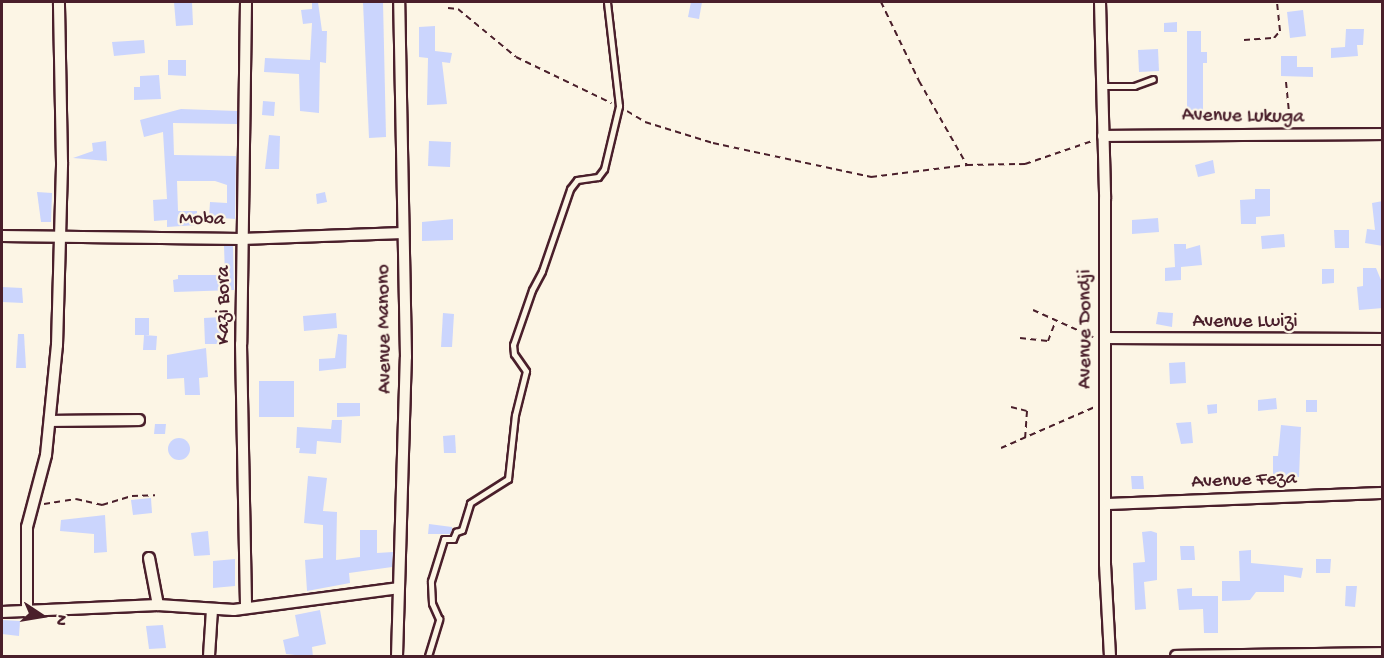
<!DOCTYPE html>
<style>
body{margin:0}
#map{position:relative;width:1384px;height:658px;overflow:hidden;background:#fcf5e5;font-family:"Gochi Hand",sans-serif}
div>[style]{position:absolute}
[style*='--x']{left:calc(var(--x)*1px);top:calc(var(--y)*1px);width:calc(var(--w)*1px);rotate:calc(var(--a)*1deg)}
.building>*{inset:0;background:#cbd5fd}
.round{border-radius:50%}
.path>*{height:2px;margin-top:-1px;transform-origin:0;background:repeating-linear-gradient(90deg,#4a1f2b 0 6px,transparent 0 10.5px)}
.roads{filter:drop-shadow(2px 0 #4a1f2b) drop-shadow(-2px 0 #4a1f2b) drop-shadow(0 2px #4a1f2b) drop-shadow(0 -2px #4a1f2b)}
.lane>*{height:5px;margin:-2.5px;padding:0 2.5px;transform-origin:2.5px;border-radius:2.5px;background:#fcf5e5}
.street>*{height:10px;margin:-5px;padding:0 5px;transform-origin:5px;border-radius:5px;background:#fcf5e5}
span{translate:-50% -50%;white-space:nowrap;text-align:center;line-height:1.15;-webkit-text-stroke:4.5px #fcf5e5;paint-order:stroke}
.street-label{font-size:20px;color:#4a1f2b}
.frame{position:absolute;inset:0;border:3px solid #4a1f2b;pointer-events:none}
.north{position:absolute;left:12px;top:586px;width:60px;height:60px;-webkit-text-stroke:4px #fcf5e5;paint-order:stroke;rotate:102deg;font-size:16px;font-weight:700;line-height:24px;text-align:center;color:#4a1f2b}
.north::after{content:'';display:block;margin:auto;width:21px;height:27px;background:#4a1f2b;clip-path:polygon(50% 0,100% 100%,50% 72%,0 100%)}
</style>
<div id="map">
<div class="building">
<i style="clip-path:polygon(174px 2px,192px 2px,193px 25px,176px 26px)"></i>
<i style="clip-path:polygon(312px 2px,318px 2px,322px 31px,327px 31px,326px 63px,320px 62px,319px 113px,300px 111px,299px 74px,264px 72px,265px 58px,310px 60px,312px 23px,303px 24px,301px 10px,312px 9px)"></i>
<i style="clip-path:polygon(363px 2px,383px 2px,386px 137px,369px 138px)"></i>
<i style="clip-path:polygon(691px 2px,702px 2px,699px 19px,688px 17px)"></i>
<i style="clip-path:polygon(1303px 10px,1306px 36px,1290px 38px,1287px 12px)"></i>
<i style="clip-path:polygon(1177px 22px,1177px 32px,1164px 32px,1164px 23px)"></i>
<i style="clip-path:polygon(435px 26px,435px 51px,452px 53px,450px 63px,442px 62px,447px 104px,427px 105px,428px 58px,419px 57px,419px 27px)"></i>
<i style="clip-path:polygon(1346px 29px,1364px 29px,1363px 45px,1357px 45px,1358px 56px,1331px 58px,1331px 48px,1345px 47px)"></i>
<i style="clip-path:polygon(1187px 31px,1201px 31px,1201px 52px,1207px 52px,1207px 63px,1203px 63px,1203px 110px,1187px 110px)"></i>
<i style="clip-path:polygon(144px 40px,145px 53px,114px 56px,112px 42px)"></i>
<i style="clip-path:polygon(1158px 49px,1159px 71px,1139px 72px,1138px 50px)"></i>
<i style="clip-path:polygon(1281px 56px,1297px 56px,1297px 67px,1313px 67px,1313px 77px,1281px 76px)"></i>
<i style="clip-path:polygon(168px 60px,186px 60px,186px 76px,168px 75px)"></i>
<i style="clip-path:polygon(159px 75px,161px 99px,134px 100px,134px 87px,140px 87px,140px 76px)"></i>
<i style="clip-path:polygon(263px 101px,275px 102px,274px 116px,262px 115px)"></i>
<i style="clip-path:polygon(181px 109px,237px 111px,237px 124px,173px 123px,174px 155px,236px 156px,235px 219px,209px 217px,210px 202px,227px 203px,227px 185px,215px 181px,177px 181px,178px 211px,197px 211px,197px 225px,167px 227px,167px 220px,154px 221px,153px 200px,167px 199px,163px 132px,144px 137px,140px 120px)"></i>
<i style="clip-path:polygon(269px 135px,280px 136px,279px 169px,265px 169px)"></i>
<i style="clip-path:polygon(106px 141px,107px 161px,73px 158px,93px 151px,92px 143px)"></i>
<i style="clip-path:polygon(429px 141px,451px 142px,450px 167px,428px 166px)"></i>
<i style="clip-path:polygon(1213px 160px,1215px 173px,1198px 177px,1195px 165px)"></i>
<i style="clip-path:polygon(1255px 189px,1270px 189px,1270px 216px,1256px 217px,1256px 224px,1241px 224px,1240px 200px,1255px 199px)"></i>
<i style="clip-path:polygon(37px 192px,52px 193px,51px 222px,41px 222px)"></i>
<i style="clip-path:polygon(325px 192px,327px 202px,317px 204px,316px 194px)"></i>
<i style="clip-path:polygon(1383px 201px,1383px 246px,1365px 243px,1367px 229px,1375px 230px,1372px 203px)"></i>
<i style="clip-path:polygon(1158px 218px,1159px 232px,1132px 234px,1132px 220px)"></i>
<i style="clip-path:polygon(453px 219px,453px 240px,422px 241px,422px 222px)"></i>
<i style="clip-path:polygon(1334px 230px,1349px 230px,1349px 248px,1335px 248px)"></i>
<i style="clip-path:polygon(1284px 234px,1285px 247px,1262px 249px,1261px 236px)"></i>
<i style="clip-path:polygon(1174px 244px,1186px 244px,1186px 249px,1200px 245px,1202px 265px,1181px 267px,1181px 280px,1165px 281px,1165px 268px,1175px 267px)"></i>
<i style="clip-path:polygon(224px 246px,233px 246px,234px 290px,174px 292px,173px 280px,178px 279px,178px 275px,225px 275px)"></i>
<i style="clip-path:polygon(1363px 268px,1376px 268px,1383px 285px,1383px 308px,1359px 310px,1357px 287px,1363px 286px)"></i>
<i style="clip-path:polygon(1322px 269px,1334px 269px,1334px 283px,1322px 284px)"></i>
<i style="clip-path:polygon(2px 287px,22px 288px,23px 303px,2px 302px)"></i>
<i style="clip-path:polygon(1158px 312px,1173px 313px,1172px 327px,1156px 324px)"></i>
<i style="clip-path:polygon(336px 313px,337px 328px,304px 331px,303px 316px)"></i>
<i style="clip-path:polygon(443px 313px,454px 314px,452px 347px,441px 347px)"></i>
<i style="clip-path:polygon(222px 317px,223px 344px,205px 344px,204px 318px)"></i>
<i style="clip-path:polygon(135px 318px,149px 318px,149px 335px,135px 335px)"></i>
<i style="clip-path:polygon(18px 334px,24px 334px,26px 368px,16px 368px)"></i>
<i style="clip-path:polygon(338px 334px,347px 335px,346px 368px,319px 371px,319px 359px,335px 358px)"></i>
<i style="clip-path:polygon(144px 335px,157px 336px,156px 350px,143px 350px)"></i>
<i style="clip-path:polygon(206px 348px,208px 377px,199px 378px,200px 395px,185px 395px,184px 378px,167px 379px,167px 355px)"></i>
<i style="clip-path:polygon(1185px 362px,1186px 383px,1170px 384px,1169px 363px)"></i>
<i style="clip-path:polygon(259px 381px,294px 381px,294px 417px,259px 417px)"></i>
<i style="clip-path:polygon(1276px 398px,1277px 409px,1258px 411px,1258px 400px)"></i>
<i style="clip-path:polygon(1306px 400px,1317px 400px,1317px 412px,1306px 412px)"></i>
<i style="clip-path:polygon(337px 403px,360px 403px,360px 416px,337px 417px)"></i>
<i style="clip-path:polygon(1217px 404px,1217px 413px,1208px 414px,1207px 405px)"></i>
<i style="clip-path:polygon(332px 420px,342px 420px,341px 443px,317px 441px,316px 454px,299px 453px,300px 448px,296px 448px,297px 427px,331px 429px)"></i>
<i style="clip-path:polygon(1191px 422px,1193px 443px,1181px 444px,1176px 423px)"></i>
<i style="clip-path:polygon(155px 424px,166px 424px,165px 434px,154px 434px)"></i>
<i style="clip-path:polygon(1281px 425px,1301px 427px,1299px 477px,1273px 477px,1273px 456px,1278px 456px)"></i>
<i style="clip-path:polygon(455px 435px,456px 453px,444px 453px,443px 436px)"></i>
<i class="round" style="left:168px;top:438px;width:22px;height:22px"></i>
<i style="clip-path:polygon(308px 476px,327px 478px,323px 511px,337px 512px,336px 560px,360px 557px,360px 530px,377px 530px,377px 553px,393px 552px,392px 567px,349px 573px,350px 583px,307px 591px,305px 560px,323px 558px,323px 525px,304px 523px)"></i>
<i style="clip-path:polygon(1131px 476px,1143px 476px,1144px 489px,1132px 489px)"></i>
<i style="clip-path:polygon(151px 498px,152px 513px,133px 515px,131px 500px)"></i>
<i style="clip-path:polygon(105px 515px,107px 552px,94px 553px,94px 534px,60px 531px,61px 520px)"></i>
<i style="clip-path:polygon(429px 524px,452px 527px,452px 530px,450px 534px,428px 534px)"></i>
<i style="clip-path:polygon(208px 531px,210px 555px,194px 556px,191px 533px)"></i>
<i style="clip-path:polygon(1151px 531px,1157px 533px,1157px 580px,1144px 582px,1146px 609px,1135px 610px,1133px 563px,1145px 562px,1142px 532px)"></i>
<i style="clip-path:polygon(1180px 546px,1194px 546px,1195px 560px,1181px 560px)"></i>
<i style="clip-path:polygon(1251px 550px,1251px 563px,1303px 568px,1301px 578px,1284px 575px,1284px 592px,1256px 592px,1250px 600px,1222px 601px,1222px 581px,1240px 581px,1239px 551px)"></i>
<i style="clip-path:polygon(235px 559px,235px 586px,213px 588px,213px 561px)"></i>
<i style="clip-path:polygon(1316px 559px,1331px 559px,1330px 573px,1316px 573px)"></i>
<i style="clip-path:polygon(1346px 586px,1357px 586px,1355px 607px,1345px 606px)"></i>
<i style="clip-path:polygon(1192px 588px,1192px 596px,1218px 596px,1218px 633px,1204px 633px,1203px 609px,1179px 610px,1177px 589px)"></i>
<i style="clip-path:polygon(320px 610px,326px 644px,312px 647px,313px 657px,286px 654px,283px 640px,299px 636px,295px 615px)"></i>
<i style="clip-path:polygon(2px 620px,20px 621px,19px 636px,2px 634px)"></i>
<i style="clip-path:polygon(163px 625px,166px 648px,149px 649px,146px 626px)"></i>
</div>
<div class="path">
<i style="--x:881;--y:2;--w:88;--a:64.3"></i>
<i style="--x:919;--y:81;--w:97;--a:60.3"></i>
<i style="--x:448;--y:8;--w:10;--a:6"></i>
<i style="--x:458;--y:9;--w:75;--a:39.6"></i>
<i style="--x:516;--y:57;--w:106;--a:25.8"></i>
<i style="--x:1244;--y:40;--w:30;--a:-4"></i>
<i style="--x:1274;--y:38;--w:9;--a:-49"></i>
<i style="--x:1280;--y:31;--w:29;--a:-96"></i>
<i style="--x:1286;--y:82;--w:40;--a:84.3"></i>
<i style="--x:627;--y:111;--w:21;--a:31"></i>
<i style="--x:645;--y:122;--w:71;--a:17.2"></i>
<i style="--x:713;--y:143;--w:162;--a:12.1"></i>
<i style="--x:871;--y:177;--w:97;--a:-7.1"></i>
<i style="--x:967;--y:165;--w:58;--a:-1"></i>
<i style="--x:1025;--y:164;--w:71;--a:-18.9"></i>
<i style="--x:1033;--y:310;--w:66;--a:24.2"></i>
<i style="--x:1020;--y:338;--w:28;--a:6"></i>
<i style="--x:1048;--y:341;--w:22;--a:-69"></i>
<i style="--x:1011;--y:407;--w:16;--a:14"></i>
<i style="--x:1027;--y:411;--w:27;--a:94"></i>
<i style="--x:1001;--y:448;--w:103;--a:-23.6"></i>
<i style="--x:44;--y:504;--w:32;--a:-9"></i>
<i style="--x:76;--y:499;--w:27;--a:13"></i>
<i style="--x:102;--y:505;--w:31;--a:-17"></i>
<i style="--x:132;--y:496;--w:23;--a:-2"></i>
</div>
<div class="roads">
<div class="lane">
<i style="--x:1102;--y:86;--w:32;--a:0"></i>
<i style="--x:1134;--y:86;--w:20;--a:-20"></i>
<i style="--x:428;--y:656;--w:39;--a:-73"></i>
<i style="--x:439;--y:619;--w:17;--a:-114"></i>
<i style="--x:432;--y:603;--w:22;--a:-93"></i>
<i style="--x:431;--y:581;--w:44;--a:-72.8"></i>
<i style="--x:444;--y:539;--w:9;--a:0"></i>
<i style="--x:453;--y:539;--w:8;--a:-67"></i>
<i style="--x:456;--y:532;--w:6;--a:-18"></i>
<i style="--x:462;--y:530;--w:28;--a:-73"></i>
<i style="--x:470;--y:503;--w:45;--a:-32.3"></i>
<i style="--x:508;--y:479;--w:64;--a:-83.8"></i>
<i style="--x:515;--y:415;--w:45;--a:-76"></i>
<i style="--x:526;--y:371;--w:21;--a:-125"></i>
<i style="--x:514;--y:354;--w:9;--a:-96"></i>
<i style="--x:513;--y:345;--w:58;--a:-70.9"></i>
<i style="--x:532;--y:290;--w:21;--a:-62"></i>
<i style="--x:542;--y:271;--w:87;--a:-71.1"></i>
<i style="--x:570;--y:189;--w:11;--a:-52"></i>
<i style="--x:577;--y:180;--w:21;--a:-8"></i>
<i style="--x:598;--y:177;--w:10;--a:-53"></i>
<i style="--x:604;--y:169;--w:65;--a:-76.6"></i>
<i style="--x:619;--y:106;--w:105;--a:-96.6"></i>
</div>
<div class="street">
<i style="--x:246;--y:2;--w:342;--a:90.8"></i>
<i style="--x:241;--y:344;--w:264;--a:88.9"></i>
<i style="--x:1100;--y:2;--w:197;--a:88.5"></i>
<i style="--x:1105;--y:199;--w:365;--a:90"></i>
<i style="--x:1105;--y:564;--w:92;--a:86.9"></i>
<i style="--x:1103;--y:136;--w:279;--a:-0.4"></i>
<i style="--x:2;--y:236;--w:239;--a:0.7"></i>
<i style="--x:241;--y:239;--w:162;--a:-2.1"></i>
<i style="--x:1107;--y:338;--w:275;--a:0.2"></i>
<i style="--x:50;--y:421;--w:89;--a:-0.6"></i>
<i style="--x:1107;--y:504;--w:275;--a:-2.3"></i>
<i style="--x:149;--y:558;--w:48;--a:79.2"></i>
<i style="--x:2;--y:612;--w:156;--a:-2.6"></i>
<i style="--x:158;--y:605;--w:76;--a:3.8"></i>
<i style="--x:234;--y:610;--w:165;--a:-7.6"></i>
<i style="--x:27;--y:612;--w:85;--a:-90"></i>
<i style="--x:27;--y:527;--w:74;--a:-75.2"></i>
<i style="--x:46;--y:455;--w:111;--a:-84.3"></i>
<i style="--x:57;--y:345;--w:183;--a:-88.4"></i>
<i style="--x:62;--y:162;--w:160;--a:-91.1"></i>
<i style="--x:209;--y:656;--w:47;--a:-86.3"></i>
<i style="--x:397;--y:656;--w:299;--a:-88.3"></i>
<i style="--x:406;--y:357;--w:355;--a:-91.1"></i>
<i style="--x:1176;--y:656;--w:206;--a:-0.8"></i>
</div>
</div>
<div class="street-label">
<span style="left:1243px;top:117px;rotate:1deg">Avenue Lukuga</span>
<span style="left:202px;top:220px;rotate:1deg">Moba</span>
<span style="left:224px;top:305px;rotate:-90deg">Kazi Bora</span>
<span style="left:1245px;top:322px">Avenue Lwizi</span>
<span style="left:385px;top:329px;rotate:-91deg">Avenue Manono</span>
<span style="left:1086px;top:329px;rotate:-90deg">Avenue Dondji</span>
<span style="left:1244px;top:481px;rotate:-2deg">Avenue Feza</span>
</div>
<div class="frame"></div>
<div class="north">N</div>
</div>
